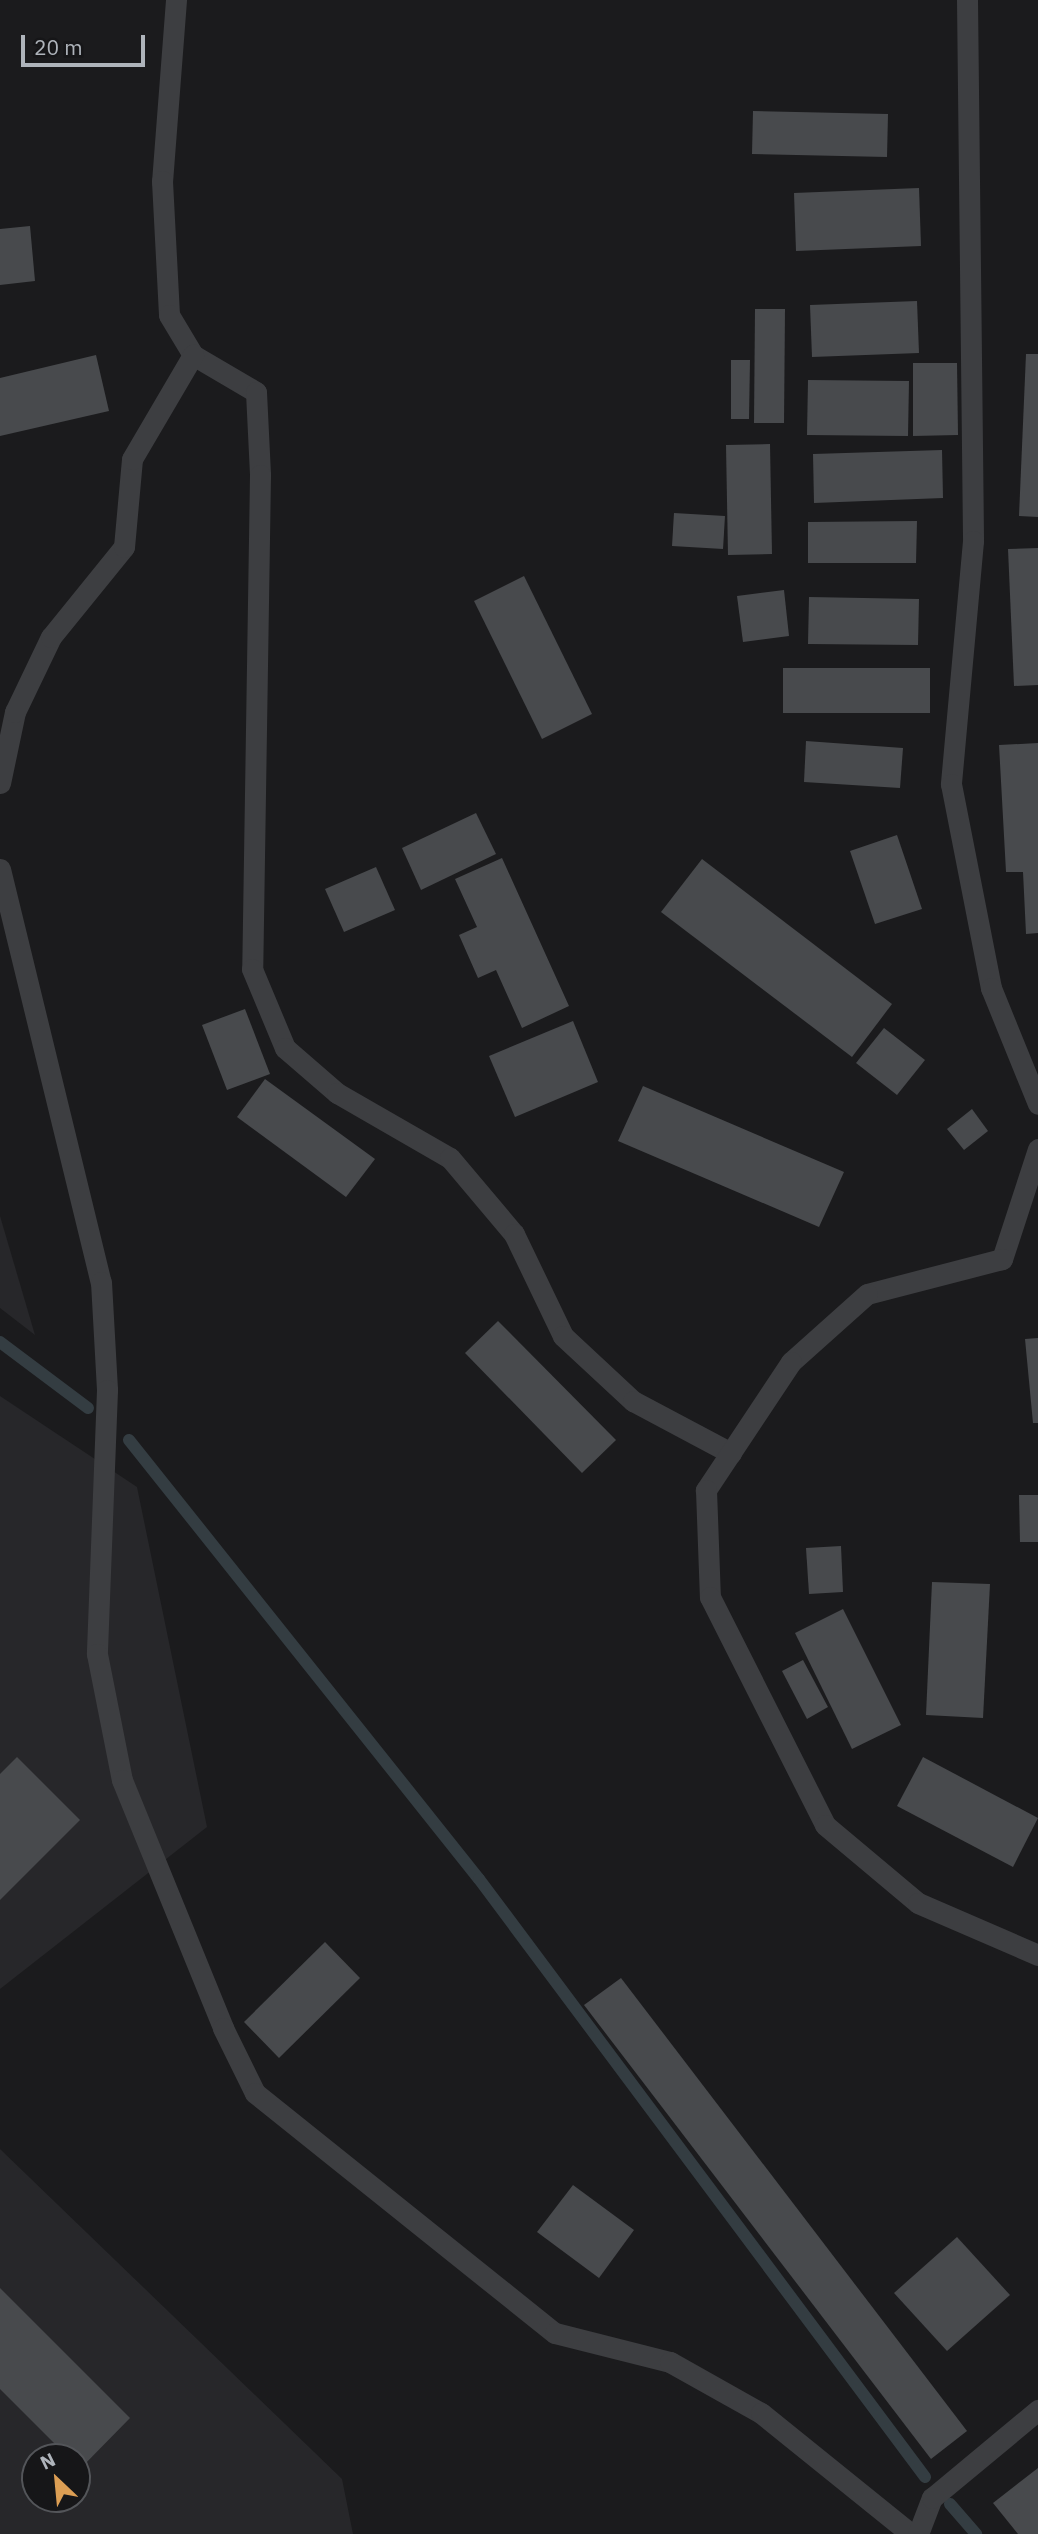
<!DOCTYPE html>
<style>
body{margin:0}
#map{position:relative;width:1038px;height:2534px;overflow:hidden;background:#1b1b1d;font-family:"IBM Plex Sans",sans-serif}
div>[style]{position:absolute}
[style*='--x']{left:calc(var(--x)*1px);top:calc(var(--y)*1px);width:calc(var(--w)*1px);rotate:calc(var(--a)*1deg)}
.built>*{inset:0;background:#27272a}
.stream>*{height:12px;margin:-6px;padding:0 6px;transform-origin:6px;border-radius:6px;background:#343d42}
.building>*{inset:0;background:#484a4d}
.minor>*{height:21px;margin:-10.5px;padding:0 10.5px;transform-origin:10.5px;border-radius:10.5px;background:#3d3e41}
span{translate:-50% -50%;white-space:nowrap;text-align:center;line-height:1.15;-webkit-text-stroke:7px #161618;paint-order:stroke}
.north{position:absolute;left:21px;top:2443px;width:70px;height:70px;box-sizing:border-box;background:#161618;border:2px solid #535559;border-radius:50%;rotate:334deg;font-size:19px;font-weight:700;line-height:28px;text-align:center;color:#afb4bb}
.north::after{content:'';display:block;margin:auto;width:24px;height:32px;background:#dc9e54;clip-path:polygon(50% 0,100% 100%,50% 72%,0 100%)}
.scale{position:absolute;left:21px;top:35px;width:124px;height:32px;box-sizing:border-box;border:4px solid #afb4bb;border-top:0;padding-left:9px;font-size:21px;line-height:24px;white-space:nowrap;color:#afb4bb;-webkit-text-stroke:5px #161618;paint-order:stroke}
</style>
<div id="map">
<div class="built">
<i style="clip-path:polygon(0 1216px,35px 1335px,0 1308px)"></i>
<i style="clip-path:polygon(0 1396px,137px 1487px,207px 1827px,0 1989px)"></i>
<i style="clip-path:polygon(evenodd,0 2149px,342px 2479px,353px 2534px,0 2534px,0 2149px,35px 2457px,77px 2457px,77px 2499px,35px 2499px,35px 2457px)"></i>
</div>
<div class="stream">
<i style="--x:0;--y:1342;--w:110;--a:36.9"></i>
<i style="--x:129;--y:1440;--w:561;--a:51.44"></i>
<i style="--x:479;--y:1879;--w:746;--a:53.28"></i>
<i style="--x:950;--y:2504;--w:40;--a:49"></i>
</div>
<div class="building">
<i style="clip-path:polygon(753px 111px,888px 114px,887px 157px,752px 154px)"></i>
<i style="clip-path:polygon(919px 188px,921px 246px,796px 251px,794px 193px)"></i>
<i style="clip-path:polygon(30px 226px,35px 281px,0 285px,0 229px)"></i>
<i style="clip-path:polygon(917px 301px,919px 353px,812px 357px,810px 305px)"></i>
<i style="clip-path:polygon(755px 309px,785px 309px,784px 423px,754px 423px)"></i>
<i style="clip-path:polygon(1026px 354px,1038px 354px,1038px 517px,1019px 516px)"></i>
<i style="clip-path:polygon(96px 355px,109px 411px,0 436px,0 378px)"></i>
<i style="clip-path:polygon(731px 360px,750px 360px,749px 419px,731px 419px)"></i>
<i style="clip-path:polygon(913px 363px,957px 363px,958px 435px,913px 436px)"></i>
<i style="clip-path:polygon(808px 380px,909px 381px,908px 436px,807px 435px)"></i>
<i style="clip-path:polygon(770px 444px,772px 554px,728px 555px,726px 445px)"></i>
<i style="clip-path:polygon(942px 450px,943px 498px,814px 503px,813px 454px)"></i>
<i style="clip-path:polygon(674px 513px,725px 516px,723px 549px,672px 546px)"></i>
<i style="clip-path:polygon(917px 521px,916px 563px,808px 563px,808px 522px)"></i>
<i style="clip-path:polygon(1038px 548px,1038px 685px,1014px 686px,1008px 549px)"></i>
<i style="clip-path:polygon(524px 576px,592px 714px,542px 739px,474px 601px)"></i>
<i style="clip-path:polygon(784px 590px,789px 636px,743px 642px,737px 596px)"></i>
<i style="clip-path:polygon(809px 597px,919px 599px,918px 645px,808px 644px)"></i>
<i style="clip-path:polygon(783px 668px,930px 668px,930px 713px,783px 713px)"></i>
<i style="clip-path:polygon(806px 741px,903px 748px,900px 788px,804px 782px)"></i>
<i style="clip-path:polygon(1038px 743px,1038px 933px,1026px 934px,1023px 872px,1006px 872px,999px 745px)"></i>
<i style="clip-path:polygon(476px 813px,496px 854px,421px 890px,402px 848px)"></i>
<i style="clip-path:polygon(897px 835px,922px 909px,875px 924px,850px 851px)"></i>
<i style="clip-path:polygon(502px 858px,569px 1006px,522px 1028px,496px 970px,478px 978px,459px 935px,477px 927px,455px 879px)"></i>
<i style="clip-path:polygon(702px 859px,892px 1004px,852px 1057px,661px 912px)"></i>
<i style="clip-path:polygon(376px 867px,395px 910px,344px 932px,325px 889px)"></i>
<i style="clip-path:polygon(245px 1009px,270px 1074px,227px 1090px,202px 1025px)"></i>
<i style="clip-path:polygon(573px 1021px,598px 1082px,515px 1117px,489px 1056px)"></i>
<i style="clip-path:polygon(884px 1028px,925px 1060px,897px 1095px,856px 1063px)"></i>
<i style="clip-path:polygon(265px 1079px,375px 1159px,346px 1197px,237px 1117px)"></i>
<i style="clip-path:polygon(643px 1086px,844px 1172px,819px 1227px,618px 1141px)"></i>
<i style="clip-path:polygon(972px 1109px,988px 1131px,964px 1150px,947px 1129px)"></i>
<i style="clip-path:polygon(498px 1321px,616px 1440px,582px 1473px,465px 1353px)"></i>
<i style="clip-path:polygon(1038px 1338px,1038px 1423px,1033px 1423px,1025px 1339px)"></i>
<i style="clip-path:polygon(1019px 1495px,1038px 1495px,1038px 1542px,1020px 1542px)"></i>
<i style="clip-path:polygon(841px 1546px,843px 1592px,809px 1594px,806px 1548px)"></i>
<i style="clip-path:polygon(932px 1582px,990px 1584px,983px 1718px,926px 1715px)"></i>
<i style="clip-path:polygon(843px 1609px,901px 1725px,852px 1749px,795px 1633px)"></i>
<i style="clip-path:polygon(803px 1660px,828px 1707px,807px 1719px,782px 1671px)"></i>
<i style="clip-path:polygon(17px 1757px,80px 1820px,0 1900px,0 1774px)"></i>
<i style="clip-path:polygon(923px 1757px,1038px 1818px,1013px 1867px,897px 1806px)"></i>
<i style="clip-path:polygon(325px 1942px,360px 1978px,279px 2058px,244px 2022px)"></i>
<i style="clip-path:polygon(621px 1978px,967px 2431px,931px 2459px,584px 2005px)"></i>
<i style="clip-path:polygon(573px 2185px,634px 2230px,599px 2278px,537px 2232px)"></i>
<i style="clip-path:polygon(957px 2237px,1010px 2295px,947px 2351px,894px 2293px)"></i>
<i style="clip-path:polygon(0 2288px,130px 2418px,80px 2469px,77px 2457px,68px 2457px,0 2389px)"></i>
<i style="clip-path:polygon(1038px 2468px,1038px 2534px,1018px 2534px,993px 2503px)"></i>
</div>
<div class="minor">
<i style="--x:176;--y:0;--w:182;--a:94.4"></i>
<i style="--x:162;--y:181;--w:134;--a:87"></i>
<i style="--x:169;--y:315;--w:47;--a:59"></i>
<i style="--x:193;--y:355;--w:73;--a:30.4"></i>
<i style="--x:256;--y:392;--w:83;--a:87.2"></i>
<i style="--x:260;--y:475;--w:494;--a:90.9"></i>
<i style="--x:252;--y:969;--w:86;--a:67.3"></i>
<i style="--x:285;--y:1048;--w:69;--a:40.9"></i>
<i style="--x:337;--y:1093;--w:130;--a:29.9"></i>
<i style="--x:450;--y:1158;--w:99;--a:49.9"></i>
<i style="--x:514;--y:1234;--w:113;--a:64.3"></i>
<i style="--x:563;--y:1336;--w:96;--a:42.9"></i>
<i style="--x:633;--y:1401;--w:111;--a:28"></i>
<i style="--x:967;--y:0;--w:541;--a:89.36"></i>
<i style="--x:973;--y:541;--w:244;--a:95.2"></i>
<i style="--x:951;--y:784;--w:208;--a:78.9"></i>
<i style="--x:991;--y:988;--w:125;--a:67.9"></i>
<i style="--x:0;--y:783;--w:73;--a:-78.1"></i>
<i style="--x:15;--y:712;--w:83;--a:-64.4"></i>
<i style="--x:51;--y:637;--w:116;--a:-51"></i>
<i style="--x:124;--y:547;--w:88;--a:-84.8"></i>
<i style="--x:132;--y:459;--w:121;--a:-59.6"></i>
<i style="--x:0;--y:869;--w:425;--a:76.3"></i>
<i style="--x:101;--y:1282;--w:108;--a:86.8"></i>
<i style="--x:107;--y:1390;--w:264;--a:92.2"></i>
<i style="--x:97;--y:1654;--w:128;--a:78.8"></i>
<i style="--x:122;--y:1780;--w:268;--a:67.8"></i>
<i style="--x:223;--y:2028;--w:72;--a:63.8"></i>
<i style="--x:255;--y:2093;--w:384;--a:38.7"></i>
<i style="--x:555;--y:2333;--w:119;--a:14.2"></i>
<i style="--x:670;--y:2362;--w:104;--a:29.3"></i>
<i style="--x:761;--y:2413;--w:193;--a:38.9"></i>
<i style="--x:1038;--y:1149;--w:116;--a:108.1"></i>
<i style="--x:1002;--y:1259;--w:139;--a:165.5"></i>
<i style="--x:867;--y:1294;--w:102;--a:138.2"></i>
<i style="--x:791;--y:1362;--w:154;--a:123.6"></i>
<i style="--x:706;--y:1490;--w:107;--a:87.9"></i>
<i style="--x:710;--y:1597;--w:255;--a:63.2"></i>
<i style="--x:825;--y:1825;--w:121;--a:40"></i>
<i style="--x:918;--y:1903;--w:131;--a:23.4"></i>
<i style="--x:918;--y:2534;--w:39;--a:-69"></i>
<i style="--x:932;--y:2498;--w:138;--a:-39.7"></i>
</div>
<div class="north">N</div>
<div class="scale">20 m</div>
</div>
